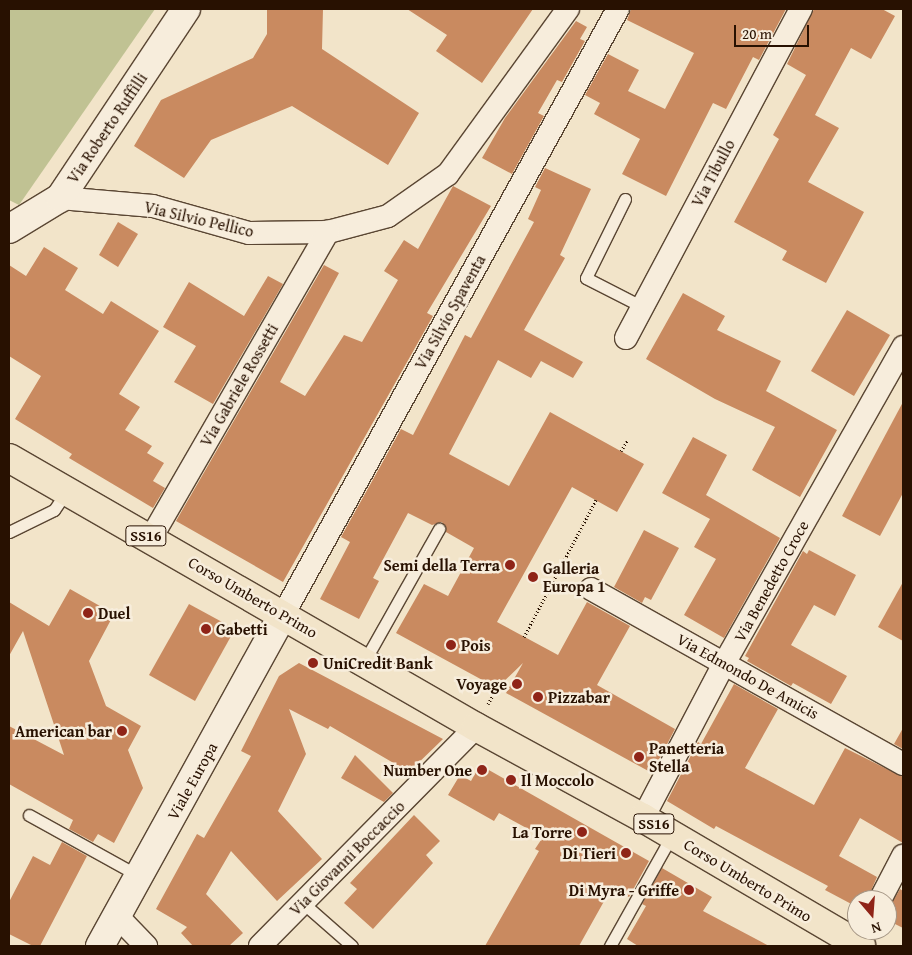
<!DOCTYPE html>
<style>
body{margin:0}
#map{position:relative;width:912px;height:955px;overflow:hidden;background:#f2e4c9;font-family:"Gentium Book Plus",serif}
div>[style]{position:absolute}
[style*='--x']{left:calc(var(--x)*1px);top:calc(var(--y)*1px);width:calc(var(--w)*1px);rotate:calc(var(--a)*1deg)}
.green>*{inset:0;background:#c0c293}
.building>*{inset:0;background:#c98a60}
.path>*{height:3px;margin-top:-1.5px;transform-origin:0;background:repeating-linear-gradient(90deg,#281101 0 1px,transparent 0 3.5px)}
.roads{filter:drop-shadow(1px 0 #5a4633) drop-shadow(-1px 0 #5a4633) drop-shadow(0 1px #5a4633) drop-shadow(0 -1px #5a4633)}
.lane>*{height:11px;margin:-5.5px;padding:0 5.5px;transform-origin:5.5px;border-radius:5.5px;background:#f7eddc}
.street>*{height:22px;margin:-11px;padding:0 11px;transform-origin:11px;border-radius:11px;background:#f7eddc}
.secondary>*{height:28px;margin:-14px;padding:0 14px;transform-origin:14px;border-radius:14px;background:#f7eddc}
.primary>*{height:28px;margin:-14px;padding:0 14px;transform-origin:14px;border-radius:14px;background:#f2e4c9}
.dots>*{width:14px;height:14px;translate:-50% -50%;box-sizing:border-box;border:2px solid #f7eddc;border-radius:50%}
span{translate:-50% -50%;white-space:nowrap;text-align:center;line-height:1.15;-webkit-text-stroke:5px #f7eddc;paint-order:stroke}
.shield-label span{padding:1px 4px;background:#f7eddc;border:1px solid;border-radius:4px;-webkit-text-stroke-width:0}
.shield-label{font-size:15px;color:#281101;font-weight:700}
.street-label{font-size:16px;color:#281101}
.poi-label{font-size:16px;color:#281101;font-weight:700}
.right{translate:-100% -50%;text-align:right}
.left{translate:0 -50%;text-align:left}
.frame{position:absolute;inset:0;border:10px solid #281101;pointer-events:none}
.north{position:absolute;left:847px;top:890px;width:50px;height:50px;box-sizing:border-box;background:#f7eddc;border:1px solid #a49584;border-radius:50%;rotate:162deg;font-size:14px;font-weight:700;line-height:20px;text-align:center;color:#281101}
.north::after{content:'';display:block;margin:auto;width:18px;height:22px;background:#8f2418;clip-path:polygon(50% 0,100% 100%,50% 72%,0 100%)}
.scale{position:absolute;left:734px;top:25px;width:75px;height:22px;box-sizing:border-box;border:2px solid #281101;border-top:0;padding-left:6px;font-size:15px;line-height:18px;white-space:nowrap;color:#281101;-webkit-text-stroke:4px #f7eddc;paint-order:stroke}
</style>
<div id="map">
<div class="green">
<i style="clip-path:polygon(9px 9px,155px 9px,19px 205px,9px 200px)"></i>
</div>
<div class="building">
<i style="clip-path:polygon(267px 9px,323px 9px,322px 49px,419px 113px,388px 165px,292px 106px,211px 140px,184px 178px,134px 146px,161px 100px,253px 58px,267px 34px)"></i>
<i style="clip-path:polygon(407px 9px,533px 9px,482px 83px,436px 51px,447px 35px)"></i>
<i style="clip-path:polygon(631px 9px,786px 9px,759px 60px,753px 57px,726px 109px,713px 103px,666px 196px,622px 174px,640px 139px,594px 114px,600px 103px,585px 95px,608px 54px,639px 70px,628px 91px,665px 109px,694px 53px,627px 20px)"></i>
<i style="clip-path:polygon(814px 9px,882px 9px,895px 16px,871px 59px,851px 48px,815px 115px,839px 128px,808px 182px,864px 212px,826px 283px,782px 260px,787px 251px,734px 222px,779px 139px,773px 135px,806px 75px,787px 64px)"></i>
<i style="clip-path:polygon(576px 21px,587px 27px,580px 39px,585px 41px,562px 82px,557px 80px,538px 113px,544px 116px,512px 174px,482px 158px,505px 118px)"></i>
<i style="clip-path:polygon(545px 168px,591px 189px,560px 255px,565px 258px,524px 330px,583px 362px,573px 378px,541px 361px,531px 378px,498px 360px,449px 454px,509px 486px,550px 412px,644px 464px,617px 512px,572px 487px,497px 622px,558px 655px,587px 602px,630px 626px,597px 685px,675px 729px,652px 773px,506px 693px,523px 663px,497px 688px,396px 633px,424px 584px,448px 596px,474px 548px,446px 532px,442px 522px,432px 525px,408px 513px,373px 578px,379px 581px,359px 619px,320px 599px,350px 542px,341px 537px,401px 429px,413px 435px,465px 335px,471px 338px,534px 222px,528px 219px,541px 190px,535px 187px)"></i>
<i style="clip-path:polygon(453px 186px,491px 206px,427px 313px,433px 316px,283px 582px,176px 521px,324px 265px,339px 273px,280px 382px,305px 396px,344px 335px,362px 342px,398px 280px,384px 271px,404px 240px,418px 249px)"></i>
<i style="clip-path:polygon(118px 222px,138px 234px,118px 267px,99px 255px)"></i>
<i style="clip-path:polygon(44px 247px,78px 268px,65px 290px,103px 314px,111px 301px,159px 331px,119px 394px,140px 407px,125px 430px,152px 446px,147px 453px,164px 463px,153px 481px,165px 488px,153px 508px,69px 458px,72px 454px,15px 419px,41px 376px,9px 356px,9px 265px,26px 276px)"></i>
<i style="clip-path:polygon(268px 276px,283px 284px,213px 404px,174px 382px,196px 346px,163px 327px,189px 282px,244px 316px)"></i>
<i style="clip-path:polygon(683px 293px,725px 316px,717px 330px,781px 361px,766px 391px,837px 430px,800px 497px,752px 470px,775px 427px,715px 399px,646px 359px)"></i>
<i style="clip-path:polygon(847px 310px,890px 335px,854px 396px,811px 371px)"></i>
<i style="clip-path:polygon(903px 402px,903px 493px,880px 536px,842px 516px)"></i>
<i style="clip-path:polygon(693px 437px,727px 455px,706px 495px,780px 538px,724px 638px,684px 615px,716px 559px,694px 547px,710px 519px,662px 493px)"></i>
<i style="clip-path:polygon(644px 530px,679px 548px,651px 600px,645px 597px,642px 603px,614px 587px)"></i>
<i style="clip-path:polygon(809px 550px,856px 575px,835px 616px,814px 605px,791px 645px,847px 676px,831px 704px,793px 683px,791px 686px,747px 661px,749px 658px,745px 656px,803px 551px,807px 554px)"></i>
<i style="clip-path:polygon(903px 582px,903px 641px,878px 627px)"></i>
<i style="clip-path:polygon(70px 589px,114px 614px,89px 661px,106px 706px,141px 726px,128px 750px,143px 788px,114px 843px,98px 834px,93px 842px,69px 829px,73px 820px,9px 784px,9px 726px,64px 755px,23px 631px,9px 656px,9px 602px,49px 626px)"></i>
<i style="clip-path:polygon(189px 604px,235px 629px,195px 701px,149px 675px)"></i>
<i style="clip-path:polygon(299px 663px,443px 739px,409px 772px,330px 726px,328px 729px,289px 709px,306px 754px,278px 811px,322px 859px,277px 901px,231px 851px,206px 894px,243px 933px,229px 946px,193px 946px,181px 933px,187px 927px,156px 909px,197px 834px,204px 838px,251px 756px,241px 751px,279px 676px)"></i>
<i style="clip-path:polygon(734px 684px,778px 709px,745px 768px,814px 805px,845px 748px,903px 777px,903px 843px,860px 818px,839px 856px,877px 877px,867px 900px,857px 900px,857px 907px,825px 890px,828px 886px,716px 826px,714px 829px,667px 801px,698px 742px,701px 744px)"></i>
<i style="clip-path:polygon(903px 728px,903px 749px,894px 744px)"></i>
<i style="clip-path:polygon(355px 755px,393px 793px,384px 802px,341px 778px)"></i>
<i style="clip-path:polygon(480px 765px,649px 861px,629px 897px,612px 887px,579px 946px,485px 946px,539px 851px,535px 849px,543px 837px,499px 813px,494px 821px,448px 795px,460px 775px,471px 781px)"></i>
<i style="clip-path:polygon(414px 815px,440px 841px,426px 855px,433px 863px,373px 929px,344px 903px,357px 889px,350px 883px)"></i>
<i style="clip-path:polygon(62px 842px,87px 856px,40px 946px,33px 946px,9px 934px,9px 902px,33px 856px,50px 865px)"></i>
<i style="clip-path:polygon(662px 868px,712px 897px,703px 911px,769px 946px,638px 946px,627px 939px,646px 906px,642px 904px)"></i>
<i style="clip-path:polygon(900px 889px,903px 891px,903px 928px,887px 920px,887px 911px)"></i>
</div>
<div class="path">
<i style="--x:621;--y:451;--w:13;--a:-58"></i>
<i style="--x:524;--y:637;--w:155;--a:-62.3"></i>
<i style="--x:488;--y:704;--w:18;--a:-61"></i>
</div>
<div class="roads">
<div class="lane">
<i style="--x:625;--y:199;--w:88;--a:116.3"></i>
<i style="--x:586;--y:278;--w:64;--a:27"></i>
<i style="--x:9;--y:532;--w:50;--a:-26.1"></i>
<i style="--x:54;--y:510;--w:23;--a:-56"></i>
<i style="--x:364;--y:662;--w:153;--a:-60.6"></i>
<i style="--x:29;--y:815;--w:126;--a:29"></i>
<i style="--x:303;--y:903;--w:65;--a:41.3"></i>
<i style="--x:610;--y:946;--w:127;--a:-60.8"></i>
</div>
<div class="street">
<i style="--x:60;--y:198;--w:93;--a:4.9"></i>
<i style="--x:153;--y:206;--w:100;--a:15.7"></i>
<i style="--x:249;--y:233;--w:79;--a:-0.7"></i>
<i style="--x:328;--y:232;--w:62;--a:-14.9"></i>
<i style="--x:388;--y:216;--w:73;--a:-35"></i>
<i style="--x:448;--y:174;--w:204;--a:-54"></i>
<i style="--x:626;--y:338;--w:373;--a:-62"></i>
<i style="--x:151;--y:538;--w:354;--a:-60"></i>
<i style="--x:591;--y:589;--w:358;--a:29.3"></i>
<i style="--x:283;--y:615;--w:692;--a:-61.07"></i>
<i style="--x:643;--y:818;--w:176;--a:-62.3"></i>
<i style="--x:725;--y:662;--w:362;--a:-60.5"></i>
<i style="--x:880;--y:900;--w:50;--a:-62.4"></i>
<i style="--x:117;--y:916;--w:42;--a:46"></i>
<i style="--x:260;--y:946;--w:308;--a:-45.4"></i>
</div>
<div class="secondary">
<i style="--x:9;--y:229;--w:60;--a:-31.3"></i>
<i style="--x:60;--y:198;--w:227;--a:-56.3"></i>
<i style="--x:100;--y:946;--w:378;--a:-61.1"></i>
</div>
<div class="primary">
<i style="--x:9;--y:458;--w:539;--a:29.94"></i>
<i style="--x:476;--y:727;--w:190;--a:28.6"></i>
<i style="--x:643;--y:818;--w:253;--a:30.4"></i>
</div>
</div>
<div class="dots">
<i style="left:510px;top:565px;background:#8f2418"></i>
<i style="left:533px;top:577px;background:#8f2418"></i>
<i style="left:88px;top:613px;background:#8f2418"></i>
<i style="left:206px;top:629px;background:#8f2418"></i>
<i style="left:451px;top:645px;background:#8f2418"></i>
<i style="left:313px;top:663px;background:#8f2418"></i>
<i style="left:517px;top:684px;background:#8f2418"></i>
<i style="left:538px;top:697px;background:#8f2418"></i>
<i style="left:122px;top:731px;background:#8f2418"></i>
<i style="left:639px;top:757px;background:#8f2418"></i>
<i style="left:482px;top:770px;background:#8f2418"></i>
<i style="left:511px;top:780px;background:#8f2418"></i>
<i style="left:582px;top:832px;background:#8f2418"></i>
<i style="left:626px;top:853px;background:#8f2418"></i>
<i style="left:689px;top:890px;background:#8f2418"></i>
</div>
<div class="shield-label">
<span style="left:146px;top:536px">SS16</span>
<span style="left:654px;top:824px">SS16</span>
</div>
<div class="street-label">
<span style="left:107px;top:128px;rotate:-56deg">Via Roberto Ruffilli</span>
<span style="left:713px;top:173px;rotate:-62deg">Via Tibullo</span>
<span style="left:199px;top:219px;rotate:13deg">Via Silvio Pellico</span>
<span style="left:450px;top:312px;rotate:-61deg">Via Silvio Spaventa</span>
<span style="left:239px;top:385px;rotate:-60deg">Via Gabriele Rossetti</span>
<span style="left:771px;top:581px;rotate:-61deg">Via Benedetto Croce</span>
<span style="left:253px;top:597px;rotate:30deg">Corso Umberto Primo</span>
<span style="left:748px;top:676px;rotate:29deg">Via Edmondo De Amicis</span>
<span style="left:192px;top:781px;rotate:-61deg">Viale Europa</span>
<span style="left:347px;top:858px;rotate:-45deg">Via Giovanni Boccaccio</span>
<span style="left:748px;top:880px;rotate:31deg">Corso Umberto Primo</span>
</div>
<div class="poi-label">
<span class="right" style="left:500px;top:565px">Semi della Terra</span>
<span class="left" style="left:543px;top:577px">Galleria<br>Europa 1</span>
<span class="left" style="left:98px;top:613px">Duel</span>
<span class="left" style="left:216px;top:629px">Gabetti</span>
<span class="left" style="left:461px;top:645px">Pois</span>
<span class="left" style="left:323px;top:663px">UniCredit Bank</span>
<span class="right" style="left:507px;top:684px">Voyage</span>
<span class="left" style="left:548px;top:697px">Pizzabar</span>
<span class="right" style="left:112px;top:731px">American bar</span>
<span class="left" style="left:649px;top:757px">Panetteria<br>Stella</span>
<span class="right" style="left:472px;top:770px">Number One</span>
<span class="left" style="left:521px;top:780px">Il Moccolo</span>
<span class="right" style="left:572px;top:832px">La Torre</span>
<span class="right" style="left:616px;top:853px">Di Tieri</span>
<span class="right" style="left:679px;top:890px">Di Myra - Griffe</span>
</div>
<div class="frame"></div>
<div class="north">N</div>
<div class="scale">20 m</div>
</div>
